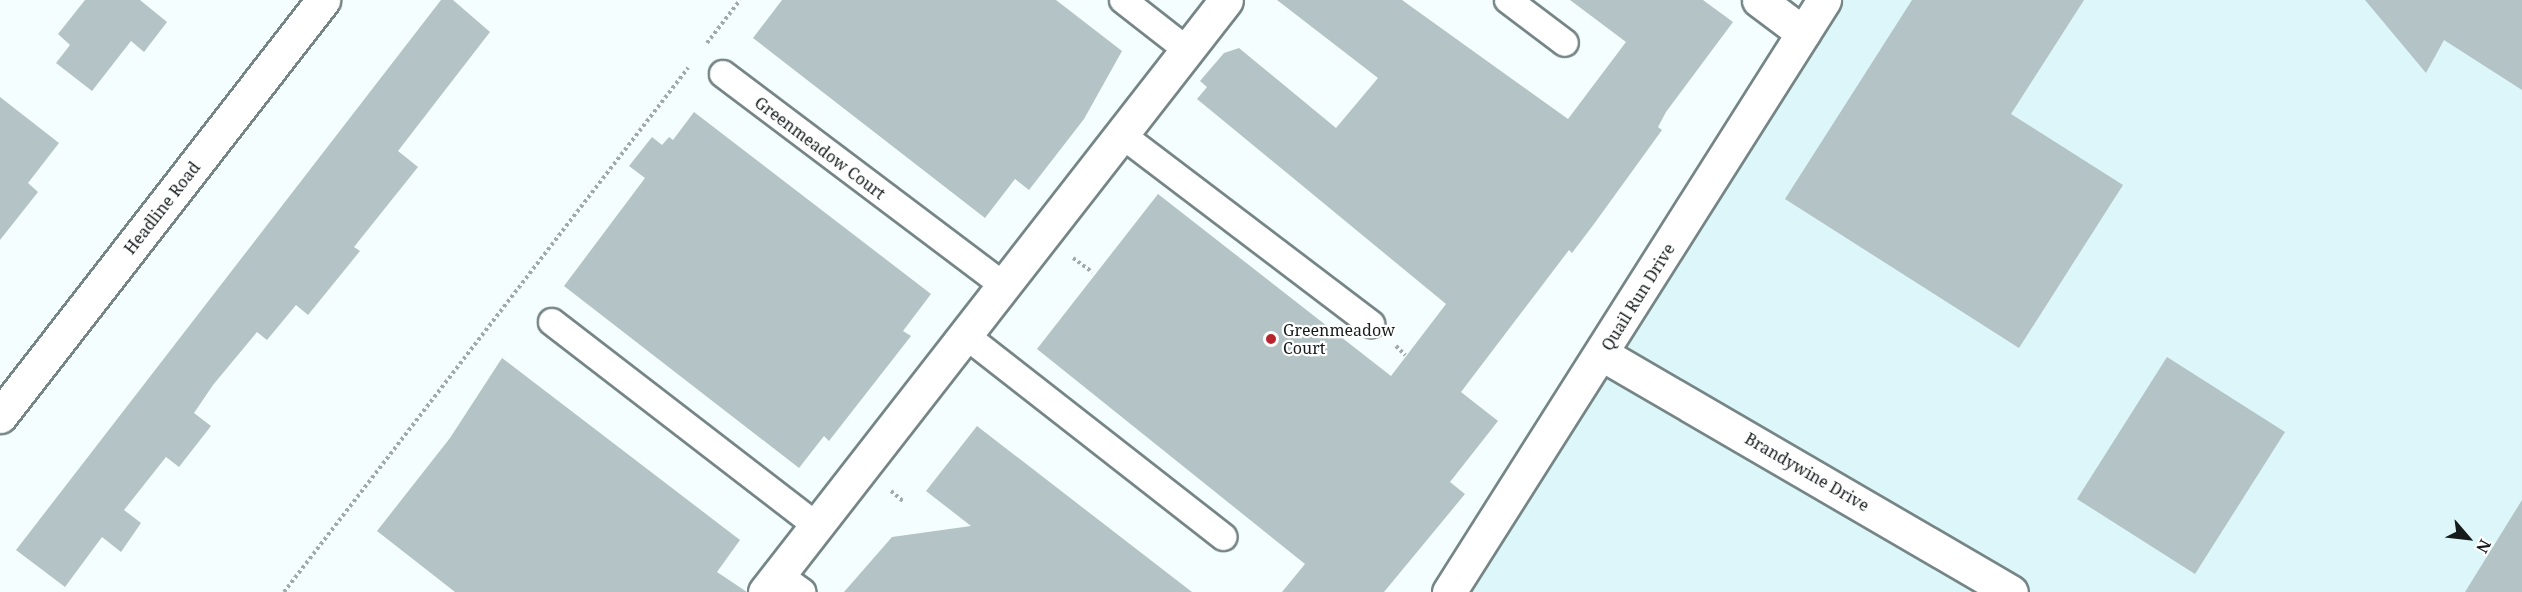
<!DOCTYPE html>
<style>
body{margin:0}
#map{position:relative;width:2522px;height:592px;overflow:hidden;background:#f4fefe;font-family:"Noto Serif",serif}
div>[style]{position:absolute}
[style*='--x']{left:calc(var(--x)*1px);top:calc(var(--y)*1px);width:calc(var(--w)*1px);rotate:calc(var(--a)*1deg)}
.built>*{inset:0;background:#dcf6f9}
.building>*{inset:0;background:#b4c3c5}
.path>*{height:4px;margin-top:-2px;transform-origin:0;background:repeating-linear-gradient(90deg,#a1a9aa 0 3px,transparent 0 6px)}
.roads{filter:drop-shadow(2px 0 #768586) drop-shadow(-2px 0 #768586) drop-shadow(0 2px #768586) drop-shadow(0 -2px #768586)}
.lane>*{height:26px;margin:-13px;padding:0 13px;transform-origin:13px;border-radius:13px;background:#fff}
.street>*{height:33px;margin:-16.5px;padding:0 16.5px;transform-origin:16.5px;border-radius:16.5px;background:#fff}
.dots>*{width:16px;height:16px;translate:-50% -50%;box-sizing:border-box;border:3px solid #fff;border-radius:50%}
span{translate:-50% -50%;white-space:nowrap;text-align:center;line-height:1.15;-webkit-text-stroke:4.5px #fff;paint-order:stroke}
.street-label{font-size:16px;color:#161b1c}
.poi-label{font-size:16px;color:#161b1c}
.left{translate:0 -50%;text-align:left}
.north{position:absolute;left:2438px;top:508px;width:60px;height:60px;-webkit-text-stroke:4px #fff;paint-order:stroke;rotate:118deg;font-size:16px;font-weight:700;line-height:24px;text-align:center;color:#161b1c}
.north::after{content:'';display:block;margin:auto;width:21px;height:27px;background:#161b1c;clip-path:polygon(50% 0,100% 100%,50% 72%,0 100%)}
</style>
<div id="map">
<div class="built">
<i style="clip-path:polygon(1824px 0,2522px 0,2522px 592px,1449px 592px)"></i>
</div>
<div class="building">
<i style="clip-path:polygon(85px 0,140px 0,167px 22px,144px 52px,131px 41px,92px 91px,56px 63px,70px 45px,58px 34px)"></i>
<i style="clip-path:polygon(441px 0,453px 0,490px 32px,398px 151px,418px 167px,354px 247px,360px 251px,308px 315px,296px 305px,267px 340px,257px 332px,213px 385px,194px 413px,211px 426px,179px 467px,166px 457px,124px 510px,141px 523px,121px 552px,102px 537px,65px 587px,16px 550px)"></i>
<i style="clip-path:polygon(782px 0,1056px 0,1122px 51px,1084px 119px,1029px 190px,1015px 179px,985px 218px,753px 38px)"></i>
<i style="clip-path:polygon(1277px 0,1402px 0,1568px 119px,1626px 42px,1570px 0,1703px 0,1733px 22px,1666px 112px,1658px 127px,1662px 130px,1594px 224px,1572px 253px,1569px 250px,1461px 392px,1498px 421px,1450px 482px,1465px 494px,1384px 592px,1282px 592px,1305px 564px,1037px 349px,1158px 194px,1391px 376px,1446px 304px,1197px 99px,1207px 87px,1200px 81px,1224px 53px,1239px 48px,1336px 128px,1378px 78px)"></i>
<i style="clip-path:polygon(1912px 0,2084px 0,2011px 114px,2123px 185px,2019px 348px,1785px 199px)"></i>
<i style="clip-path:polygon(2365px 0,2522px 0,2522px 90px,2444px 40px,2426px 73px)"></i>
<i style="clip-path:polygon(0 97px,59px 143px,28px 183px,38px 192px,0 240px)"></i>
<i style="clip-path:polygon(694px 112px,931px 294px,903px 331px,911px 336px,829px 441px,824px 436px,799px 468px,564px 286px,645px 178px,629px 166px,652px 137px,662px 145px,669px 137px,673px 140px)"></i>
<i style="clip-path:polygon(2167px 357px,2285px 432px,2195px 574px,2077px 499px)"></i>
<i style="clip-path:polygon(502px 358px,740px 540px,717px 572px,747px 592px,455px 592px,377px 531px,450px 438px)"></i>
<i style="clip-path:polygon(977px 426px,1192px 592px,844px 592px,892px 537px,971px 526px,926px 491px)"></i>
<i style="clip-path:polygon(2522px 500px,2522px 592px,2465px 592px)"></i>
</div>
<div class="path">
<i style="--x:707;--y:43;--w:54;--a:-52.5"></i>
<i style="--x:1073;--y:258;--w:24;--a:36"></i>
<i style="--x:1396;--y:346;--w:13;--a:45"></i>
<i style="--x:891;--y:491;--w:17;--a:40"></i>
<i style="--x:284;--y:592;--w:662;--a:-52.37"></i>
</div>
<div class="roads">
<div class="lane">
<i style="--x:1123;--y:0;--w:81;--a:38"></i>
<i style="--x:1508;--y:0;--w:71;--a:37"></i>
<i style="--x:723;--y:74;--w:352;--a:37"></i>
<i style="--x:1122;--y:135;--w:313;--a:37.2"></i>
<i style="--x:552;--y:322;--w:334;--a:37.6"></i>
<i style="--x:965;--y:335;--w:328;--a:38"></i>
<i style="--x:779;--y:575;--w:29;--a:36"></i>
</div>
<div class="street">
<i style="--x:1759;--y:0;--w:55;--a:36.9"></i>
<i style="--x:1602;--y:354;--w:473;--a:30.2"></i>
<i style="--x:0;--y:416;--w:527;--a:-52.17"></i>
<i style="--x:765;--y:592;--w:750;--a:-52.09"></i>
<i style="--x:1449;--y:592;--w:701;--a:-57.65"></i>
</div>
</div>
<div class="dots">
<i style="left:1271px;top:339px;background:#b7262f"></i>
</div>
<div class="street-label">
<span style="left:820px;top:148px;rotate:37deg">Greenmeadow Court</span>
<span style="left:162px;top:208px;rotate:-52deg">Headline Road</span>
<span style="left:1638px;top:297px;rotate:-58deg">Quail Run Drive</span>
<span style="left:1807px;top:472px;rotate:30deg">Brandywine Drive</span>
</div>
<div class="poi-label">
<span class="left" style="left:1283px;top:339px">Greenmeadow<br>Court</span>
</div>
<div class="north">N</div>
</div>
